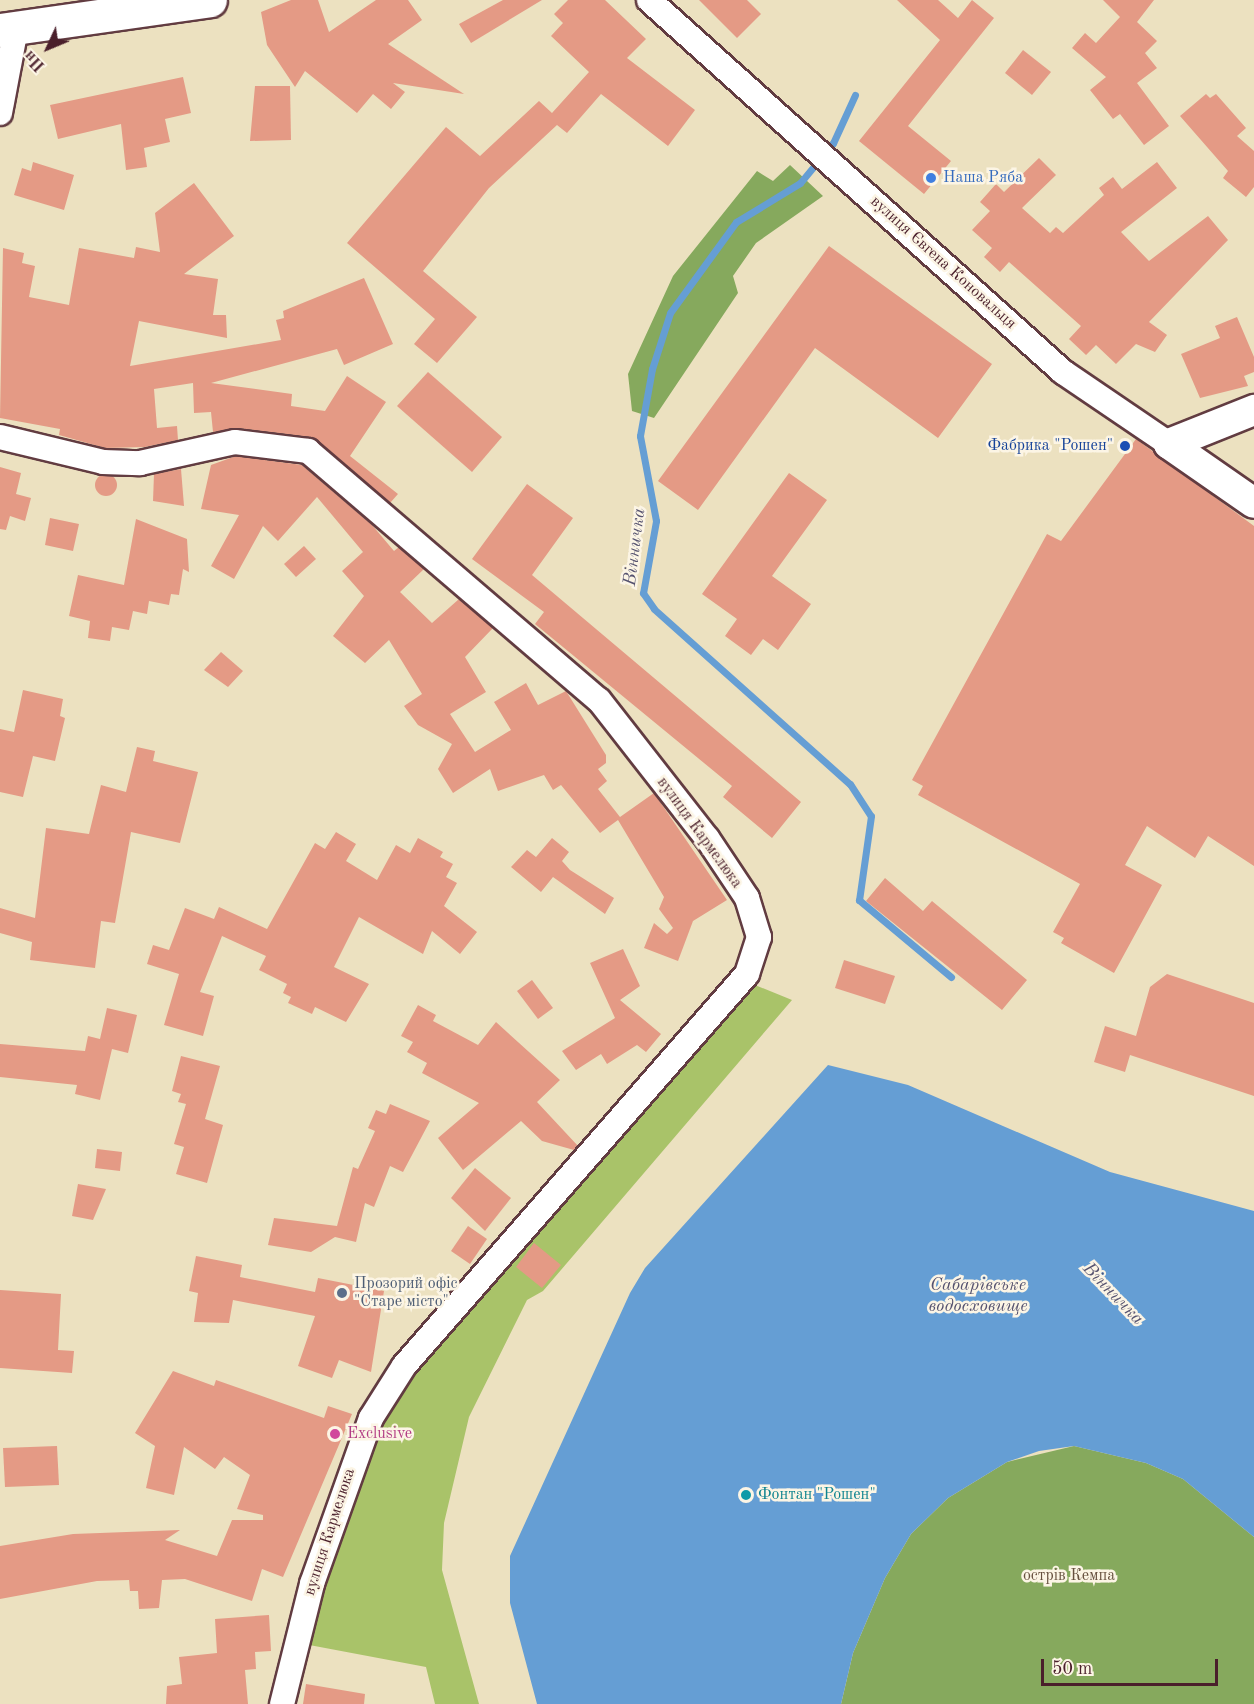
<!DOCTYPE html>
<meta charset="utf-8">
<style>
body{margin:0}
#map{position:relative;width:1254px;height:1704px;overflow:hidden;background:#ece1c0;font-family:"Old Standard TT",serif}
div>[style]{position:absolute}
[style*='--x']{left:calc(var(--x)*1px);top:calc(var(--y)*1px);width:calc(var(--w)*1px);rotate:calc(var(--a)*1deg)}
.green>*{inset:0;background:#a9c369}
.forest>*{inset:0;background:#86a95d}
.water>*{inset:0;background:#659ed4}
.stream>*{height:7px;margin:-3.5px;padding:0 3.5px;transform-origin:3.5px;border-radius:3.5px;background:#659ed4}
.building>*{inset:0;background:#e49a85}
.round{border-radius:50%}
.roads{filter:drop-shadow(2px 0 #623c41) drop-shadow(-2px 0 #623c41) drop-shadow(0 2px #623c41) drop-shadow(0 -2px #623c41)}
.minor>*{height:24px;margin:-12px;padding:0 12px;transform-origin:12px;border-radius:12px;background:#fff}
.tertiary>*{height:30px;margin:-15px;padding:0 15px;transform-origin:15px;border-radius:15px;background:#fff}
.secondary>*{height:33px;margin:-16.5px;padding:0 16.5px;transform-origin:16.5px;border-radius:16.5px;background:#fff}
.dots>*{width:16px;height:16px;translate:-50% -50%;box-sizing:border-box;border:3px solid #fcf5e5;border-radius:50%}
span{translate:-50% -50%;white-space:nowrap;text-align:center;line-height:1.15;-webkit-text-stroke:5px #fcf5e5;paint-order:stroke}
.shop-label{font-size:16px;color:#366cbe}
.left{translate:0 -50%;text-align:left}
.street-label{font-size:16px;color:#4a1f2b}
.transit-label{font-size:16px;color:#164399}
.right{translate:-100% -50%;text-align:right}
.service-label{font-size:16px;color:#4e5e75}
.hotel-label{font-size:16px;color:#b23c85}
.culture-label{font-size:16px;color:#0d838f}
.park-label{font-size:16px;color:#66503e}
.water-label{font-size:18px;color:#55526f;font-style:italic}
.north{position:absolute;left:18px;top:18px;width:60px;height:60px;-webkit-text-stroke:4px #fcf5e5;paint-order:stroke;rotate:226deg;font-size:16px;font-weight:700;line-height:24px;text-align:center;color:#4a1f2b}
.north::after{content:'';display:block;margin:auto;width:21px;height:27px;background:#4a1f2b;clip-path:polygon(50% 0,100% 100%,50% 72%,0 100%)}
.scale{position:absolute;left:1041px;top:1659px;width:177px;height:27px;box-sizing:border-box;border:3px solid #4a1f2b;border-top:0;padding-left:8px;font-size:18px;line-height:21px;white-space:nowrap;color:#4a1f2b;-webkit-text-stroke:4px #fcf5e5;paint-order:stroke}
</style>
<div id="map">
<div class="green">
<i style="clip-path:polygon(755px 985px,792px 1000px,543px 1291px,527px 1300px,469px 1417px,444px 1523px,442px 1570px,479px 1704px,435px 1704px,426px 1667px,304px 1644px,382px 1421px,408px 1378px)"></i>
</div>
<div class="forest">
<i style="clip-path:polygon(790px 165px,823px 196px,756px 243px,733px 276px,738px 293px,654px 418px,632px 411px,628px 374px,673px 276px,757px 171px,773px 181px)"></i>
<i style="clip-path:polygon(1074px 1446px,1146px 1463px,1183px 1479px,1254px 1537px,1254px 1704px,841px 1704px,853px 1653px,885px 1578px,911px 1534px,948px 1498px,1007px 1462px)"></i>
</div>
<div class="water">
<i style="clip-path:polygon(828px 1065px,908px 1085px,1110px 1172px,1254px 1211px,1254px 1537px,1183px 1479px,1146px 1463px,1074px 1446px,1039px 1451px,1007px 1462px,948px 1498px,911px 1534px,885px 1578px,853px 1653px,841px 1704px,537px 1704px,510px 1603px,510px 1556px,630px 1293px,645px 1268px)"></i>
</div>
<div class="stream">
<i style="--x:855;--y:95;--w:53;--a:114.6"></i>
<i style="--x:833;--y:143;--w:52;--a:129.5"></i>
<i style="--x:800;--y:183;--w:75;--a:148.6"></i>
<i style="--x:736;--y:222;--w:112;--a:126"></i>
<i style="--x:670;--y:313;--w:59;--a:107.8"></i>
<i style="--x:652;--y:369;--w:68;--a:100.2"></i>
<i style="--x:640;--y:436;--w:86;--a:79.3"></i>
<i style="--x:656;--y:521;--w:73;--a:100.2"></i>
<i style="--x:643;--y:593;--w:19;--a:55"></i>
<i style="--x:654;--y:609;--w:263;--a:41.8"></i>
<i style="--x:850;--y:784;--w:38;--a:57"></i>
<i style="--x:871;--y:816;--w:85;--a:98.1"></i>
<i style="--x:859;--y:900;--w:120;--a:39.9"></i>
</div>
<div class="building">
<i style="clip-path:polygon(291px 0,318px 0,329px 32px,376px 0,408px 0,422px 20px,388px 44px,464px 94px,393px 83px,405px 92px,391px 109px,373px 94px,357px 113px,305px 71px,295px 87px,267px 45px,261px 12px)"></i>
<i style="clip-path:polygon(503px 0,542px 0,471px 43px,459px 24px)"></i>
<i style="clip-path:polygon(568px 0,605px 0,646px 39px,627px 58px,695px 110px,668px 146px,601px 94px,567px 133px,557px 125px,489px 188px,423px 271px,477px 317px,437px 363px,414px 344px,435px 319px,347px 243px,446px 127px,480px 156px,539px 101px,552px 113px,589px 72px,551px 36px,563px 23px,554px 14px)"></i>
<i style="clip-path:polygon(699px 0,747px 0,761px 14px,737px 38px)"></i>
<i style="clip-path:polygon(897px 0,938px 0,958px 18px,972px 0,994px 18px,908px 126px,951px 161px,924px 194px,859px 141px,940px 40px)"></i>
<i style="clip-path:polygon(1103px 0,1154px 0,1137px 22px,1157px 41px,1145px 53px,1157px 68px,1137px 83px,1169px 126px,1144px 145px,1120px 114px,1113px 119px,1090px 90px,1106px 77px,1072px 48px,1085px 33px,1096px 43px,1120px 17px)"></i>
<i style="clip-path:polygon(1023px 50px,1051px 72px,1032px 95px,1005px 73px)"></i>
<i style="clip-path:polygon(183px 77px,191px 113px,165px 119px,170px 142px,144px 148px,147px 167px,126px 170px,121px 124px,58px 139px,50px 105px)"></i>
<i style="clip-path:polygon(255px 86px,290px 86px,291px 140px,250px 141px)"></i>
<i style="clip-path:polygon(1206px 94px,1210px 98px,1216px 94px,1246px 128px,1237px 136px,1254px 151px,1254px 187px,1246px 197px,1223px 178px,1228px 171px,1180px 116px)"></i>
<i style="clip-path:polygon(1039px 158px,1056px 175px,1022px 208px,1050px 233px,1056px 227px,1063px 233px,1104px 195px,1099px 188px,1113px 177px,1122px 189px,1157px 162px,1177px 188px,1121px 232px,1149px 261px,1208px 216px,1228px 240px,1149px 322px,1167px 335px,1155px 352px,1136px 344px,1116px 364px,1096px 345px,1086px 355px,1069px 339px,1081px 326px,1009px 262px,1000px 272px,984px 257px,992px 248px,972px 230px,990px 211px,980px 202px,996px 184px,1004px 192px)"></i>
<i style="clip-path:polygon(33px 162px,74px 175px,64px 210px,14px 195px,22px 168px,31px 171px)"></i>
<i style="clip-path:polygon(194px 183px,234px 236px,184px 274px,218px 279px,213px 315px,226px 315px,227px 338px,139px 321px,130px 366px,281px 340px,276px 320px,284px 318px,283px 311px,364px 278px,393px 344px,344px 365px,337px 349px,211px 383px,292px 394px,291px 406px,325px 411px,347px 376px,386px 402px,350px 456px,398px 494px,390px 503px,310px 437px,237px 428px,213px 432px,211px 412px,194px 413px,193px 383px,154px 389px,157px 428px,177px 426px,178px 440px,145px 447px,105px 448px,59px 435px,60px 429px,0 418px,3px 248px,24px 253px,22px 263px,35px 266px,29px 297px,69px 305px,79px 248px,134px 258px,136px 247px,160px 252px,155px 213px)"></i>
<i style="clip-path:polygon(829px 246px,992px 364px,938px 438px,815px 348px,698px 510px,658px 481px)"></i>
<i style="clip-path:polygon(1237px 317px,1254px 357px,1254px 372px,1244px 376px,1248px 386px,1200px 398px,1181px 354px,1220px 338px,1215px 326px)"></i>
<i style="clip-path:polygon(428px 372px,502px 437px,472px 472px,397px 406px)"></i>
<i style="clip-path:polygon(1136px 439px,1254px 526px,1254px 866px,1208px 836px,1195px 858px,1147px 826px,1125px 865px,1162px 885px,1114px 973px,1061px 943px,1064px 938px,1053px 932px,1080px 884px,918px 795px,923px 786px,912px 780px,1047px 534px,1061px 541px)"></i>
<i style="clip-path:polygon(236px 456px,302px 465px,372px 525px,394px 551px,399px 547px,424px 569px,400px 592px,432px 623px,459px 599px,493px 628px,465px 657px,486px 692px,450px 714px,475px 752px,511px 730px,494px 702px,526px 683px,538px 705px,566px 691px,606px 755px,606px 763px,598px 769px,607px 781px,598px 789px,620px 817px,654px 793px,727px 900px,693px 921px,678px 961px,644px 948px,654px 923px,667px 934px,673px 928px,659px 909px,664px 897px,618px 820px,600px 833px,561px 785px,553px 790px,544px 775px,498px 791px,490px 769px,453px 793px,438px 769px,452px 744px,418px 725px,404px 706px,422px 694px,389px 640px,365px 663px,333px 636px,364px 596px,342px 571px,363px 552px,317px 497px,278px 541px,263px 526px,234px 579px,211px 566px,239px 515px,201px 509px,211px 465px)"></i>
<i style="clip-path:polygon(0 467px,21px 473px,16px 494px,31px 498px,25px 521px,10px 516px,6px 530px,0 529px)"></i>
<i style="clip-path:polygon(181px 469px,184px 506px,153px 501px,154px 474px)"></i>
<i style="clip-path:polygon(789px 473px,827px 500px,772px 576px,811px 604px,778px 650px,763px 639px,751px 655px,725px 636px,737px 619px,702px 594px)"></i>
<i class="round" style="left:95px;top:474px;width:22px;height:22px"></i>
<i style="clip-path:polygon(527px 484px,573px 518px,532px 575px,801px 802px,772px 838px,723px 797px,732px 786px,535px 624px,544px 612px,472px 559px)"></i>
<i style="clip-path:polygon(50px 518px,79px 524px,73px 551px,45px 545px)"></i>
<i style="clip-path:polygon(136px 519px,187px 539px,189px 572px,183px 569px,179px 595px,171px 594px,169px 605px,149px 601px,147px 614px,133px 611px,129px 630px,112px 627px,110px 641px,88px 638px,90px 621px,69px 616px,78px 575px,124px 585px)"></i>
<i style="clip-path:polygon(304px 546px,316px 559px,296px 577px,284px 564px)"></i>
<i style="clip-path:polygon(221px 652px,243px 671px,228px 687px,204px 670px)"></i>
<i style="clip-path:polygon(23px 690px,63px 699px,60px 716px,65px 718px,55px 761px,33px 756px,23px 797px,0 792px,0 729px,14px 732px)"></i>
<i style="clip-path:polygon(137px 747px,155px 751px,153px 761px,198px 772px,180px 843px,131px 832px,115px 923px,101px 921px,95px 968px,30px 960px,32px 942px,0 933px,0 908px,35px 918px,46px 828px,89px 834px,101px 785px,126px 792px)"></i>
<i style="clip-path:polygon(336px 832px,356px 844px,346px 861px,377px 880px,396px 845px,410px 853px,418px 838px,443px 852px,440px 857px,453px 864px,446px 877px,457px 883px,444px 906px,477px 932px,460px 954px,432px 931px,423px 954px,359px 917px,334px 967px,369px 984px,346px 1022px,315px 1007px,312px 1014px,288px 1003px,291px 997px,283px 993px,287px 984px,259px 970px,266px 956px,222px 936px,200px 992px,214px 996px,203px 1036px,164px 1025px,179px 974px,147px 964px,153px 945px,169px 950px,185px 908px,214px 919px,219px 907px,267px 929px,315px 843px,325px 849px)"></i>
<i style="clip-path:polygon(552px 838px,569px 852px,562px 861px,570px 870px,614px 898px,605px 914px,553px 877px,541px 892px,511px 867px,527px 850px,536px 857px)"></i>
<i style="clip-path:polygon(885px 878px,923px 911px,932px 901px,1027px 980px,1002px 1010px,866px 901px)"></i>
<i style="clip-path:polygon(623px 949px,640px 986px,620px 1000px,661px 1034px,646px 1052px,637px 1045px,607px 1064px,601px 1054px,576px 1070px,562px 1051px,615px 1018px,590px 963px)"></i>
<i style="clip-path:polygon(844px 960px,895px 976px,885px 1004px,835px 988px)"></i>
<i style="clip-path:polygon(1167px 974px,1254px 1003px,1254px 1096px,1130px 1055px,1125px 1072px,1094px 1062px,1105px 1026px,1136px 1036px,1150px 987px)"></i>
<i style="clip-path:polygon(532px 980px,553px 1008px,538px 1019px,517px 991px)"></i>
<i style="clip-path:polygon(418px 1005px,436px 1015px,433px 1021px,478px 1045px,496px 1022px,560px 1080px,537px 1102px,578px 1146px,574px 1150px,542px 1141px,521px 1121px,463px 1170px,438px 1138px,479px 1103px,422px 1073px,427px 1063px,407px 1052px,413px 1042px,401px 1036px)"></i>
<i style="clip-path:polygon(107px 1008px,137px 1015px,128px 1053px,112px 1049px,100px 1100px,75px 1094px,77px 1085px,0 1077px,0 1044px,85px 1051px,88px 1036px,100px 1039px)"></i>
<i style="clip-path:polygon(181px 1056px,220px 1066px,205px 1119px,223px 1125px,207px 1183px,176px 1174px,184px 1147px,174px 1144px,186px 1104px,178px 1102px,181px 1094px,172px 1091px)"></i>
<i style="clip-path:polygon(390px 1104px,430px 1121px,403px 1172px,390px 1166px,374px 1207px,365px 1203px,356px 1242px,335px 1237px,311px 1252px,268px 1245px,274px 1218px,337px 1226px,353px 1167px,358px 1169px,375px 1131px,368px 1128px,376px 1110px,386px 1114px)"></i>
<i style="clip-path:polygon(97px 1149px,122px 1152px,120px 1171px,95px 1168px)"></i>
<i style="clip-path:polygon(475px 1168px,511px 1198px,485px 1231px,451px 1198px)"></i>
<i style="clip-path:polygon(78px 1184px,106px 1189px,93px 1220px,72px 1216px)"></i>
<i style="clip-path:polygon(468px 1226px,487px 1239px,470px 1264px,451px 1251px)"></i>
<i style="clip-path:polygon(534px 1243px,561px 1265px,542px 1288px,516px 1267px)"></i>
<i style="clip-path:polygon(196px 1256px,242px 1265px,240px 1277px,315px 1292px,318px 1278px,384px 1291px,371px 1372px,339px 1360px,332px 1378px,298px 1366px,315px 1316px,233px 1300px,229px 1323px,194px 1322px,198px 1293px,189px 1291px)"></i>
<i style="clip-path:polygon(0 1290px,61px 1294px,58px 1350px,74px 1351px,72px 1373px,0 1368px)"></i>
<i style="clip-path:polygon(173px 1371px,214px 1386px,216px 1380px,324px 1418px,328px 1406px,352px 1414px,283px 1577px,262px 1569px,252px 1601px,185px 1579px,162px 1580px,159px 1608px,139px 1609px,138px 1591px,130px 1591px,129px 1580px,97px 1581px,0 1599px,0 1546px,73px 1534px,180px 1530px,165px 1540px,217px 1556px,232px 1520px,263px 1520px,263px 1515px,237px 1509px,250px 1475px,224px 1457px,215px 1469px,184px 1447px,174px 1495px,146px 1488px,155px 1446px,135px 1433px)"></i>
<i style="clip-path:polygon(57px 1446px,59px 1485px,5px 1487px,3px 1448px)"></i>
<i style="clip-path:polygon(269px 1615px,271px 1651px,255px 1652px,256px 1669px,245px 1670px,248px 1704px,166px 1704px,167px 1686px,182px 1684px,179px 1657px,217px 1653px,215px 1619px)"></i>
<i style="clip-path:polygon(306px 1684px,365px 1694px,364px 1704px,303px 1704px)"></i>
</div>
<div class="roads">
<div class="minor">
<i style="--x:649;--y:0;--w:557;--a:41.94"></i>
<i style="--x:1063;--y:372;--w:128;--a:34.2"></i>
<i style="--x:0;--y:113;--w:86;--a:-79.3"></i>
<i style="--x:0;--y:437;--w:106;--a:13.6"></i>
<i style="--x:103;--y:462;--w:37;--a:2"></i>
<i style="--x:140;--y:463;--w:97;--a:-12.5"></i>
<i style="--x:235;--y:442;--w:74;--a:7"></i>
<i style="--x:308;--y:451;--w:383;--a:40.6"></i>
<i style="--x:599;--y:700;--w:175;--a:52"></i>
<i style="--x:707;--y:838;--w:72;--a:56.3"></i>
<i style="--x:747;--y:898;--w:41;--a:72.9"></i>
<i style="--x:759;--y:937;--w:39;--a:108"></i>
<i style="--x:747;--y:974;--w:521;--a:131.19"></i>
<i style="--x:404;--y:1366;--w:62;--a:122.4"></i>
<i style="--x:371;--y:1418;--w:176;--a:109.6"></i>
<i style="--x:312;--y:1584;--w:124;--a:104"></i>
</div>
<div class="tertiary">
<i style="--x:1169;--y:444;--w:103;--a:34.8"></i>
<i style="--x:1169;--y:444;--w:92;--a:-21.8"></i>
</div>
<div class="secondary">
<i style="--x:0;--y:30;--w:212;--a:-8.1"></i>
</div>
</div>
<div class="dots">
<i style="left:931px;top:178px;background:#3f7fe0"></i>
<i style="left:1125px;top:446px;background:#1a4fb4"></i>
<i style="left:342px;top:1293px;background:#5c6f8a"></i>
<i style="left:335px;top:1434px;background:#d1479c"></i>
<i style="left:746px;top:1495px;background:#0f9aa8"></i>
</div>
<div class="shop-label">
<span class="left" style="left:943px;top:178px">Наша Ряба</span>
</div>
<div class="street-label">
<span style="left:943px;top:263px;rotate:42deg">вулиця Євгена Коновальця</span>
<span style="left:699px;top:833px;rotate:54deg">вулиця Кармелюка</span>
<span style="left:330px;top:1532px;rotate:-72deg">вулиця Кармелюка</span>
</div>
<div class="transit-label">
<span class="right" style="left:1113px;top:446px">Фабрика "Рошен"</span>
</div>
<div class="service-label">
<span class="left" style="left:354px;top:1293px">Прозорий офіс<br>"Старе місто"</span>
</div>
<div class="hotel-label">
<span class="left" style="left:347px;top:1434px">Exclusive</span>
</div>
<div class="culture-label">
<span class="left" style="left:758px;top:1495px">Фонтан "Рошен"</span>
</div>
<div class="park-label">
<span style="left:1069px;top:1576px">острів Кемпа</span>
</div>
<div class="water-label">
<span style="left:635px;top:547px;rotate:-83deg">Вінничка</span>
<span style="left:978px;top:1296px">Сабарівське<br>водосховище</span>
<span style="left:1113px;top:1294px;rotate:46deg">Вінничка</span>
</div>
<div class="north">Пн</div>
<div class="scale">50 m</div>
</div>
